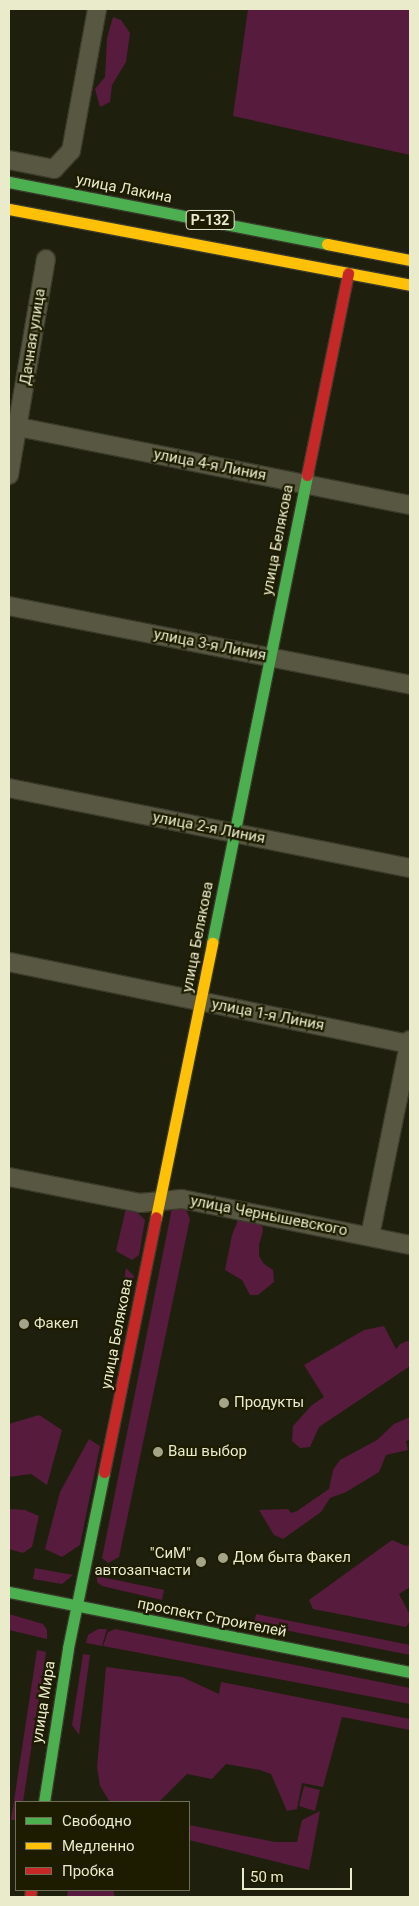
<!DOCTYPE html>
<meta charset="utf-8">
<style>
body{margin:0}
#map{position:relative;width:419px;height:1906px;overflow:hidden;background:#1f1f0d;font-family:Roboto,sans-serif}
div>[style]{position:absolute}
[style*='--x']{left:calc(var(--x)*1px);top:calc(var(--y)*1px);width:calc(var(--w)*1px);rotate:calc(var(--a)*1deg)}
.green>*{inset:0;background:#571b3d}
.roads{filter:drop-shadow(1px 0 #3a3a2c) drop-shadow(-1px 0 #3a3a2c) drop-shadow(0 1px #3a3a2c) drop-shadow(0 -1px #3a3a2c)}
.street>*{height:18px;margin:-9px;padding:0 9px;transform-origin:9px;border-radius:9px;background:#585742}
.fast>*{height:11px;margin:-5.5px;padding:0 5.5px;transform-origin:5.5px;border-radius:5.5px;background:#4caf50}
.slow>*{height:11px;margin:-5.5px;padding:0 5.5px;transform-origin:5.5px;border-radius:5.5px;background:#ffc107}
.jam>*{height:11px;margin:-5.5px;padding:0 5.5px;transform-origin:5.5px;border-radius:5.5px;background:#c62828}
.dots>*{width:14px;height:14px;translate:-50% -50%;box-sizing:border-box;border:2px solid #1d1c00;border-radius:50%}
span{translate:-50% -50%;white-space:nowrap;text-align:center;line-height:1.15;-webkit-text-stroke:4.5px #1d1c00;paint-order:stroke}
.shield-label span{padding:1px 4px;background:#1d1c00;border:1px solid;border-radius:4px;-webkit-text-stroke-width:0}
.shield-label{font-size:14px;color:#eaebcb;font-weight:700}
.street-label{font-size:15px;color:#eaebcb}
.poi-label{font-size:15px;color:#eaebcb}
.left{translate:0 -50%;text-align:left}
.right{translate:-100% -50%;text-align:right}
.frame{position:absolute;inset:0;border:10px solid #eaebcb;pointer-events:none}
.legend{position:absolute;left:15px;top:1801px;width:175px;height:90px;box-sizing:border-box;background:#1d1c00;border:1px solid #6f6f51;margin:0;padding:6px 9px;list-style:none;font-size:15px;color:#eaebcb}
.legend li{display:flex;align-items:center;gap:10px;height:25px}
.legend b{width:25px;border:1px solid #6f6f51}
.scale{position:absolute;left:242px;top:1868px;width:110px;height:22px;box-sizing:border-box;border:2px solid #eaebcb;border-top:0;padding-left:6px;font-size:15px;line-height:18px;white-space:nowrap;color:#eaebcb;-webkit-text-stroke:4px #1d1c00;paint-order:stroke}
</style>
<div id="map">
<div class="green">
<i style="clip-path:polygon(248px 9px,410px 9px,410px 155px,233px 116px)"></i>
<i style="clip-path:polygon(113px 17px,121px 20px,130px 33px,126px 62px,112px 85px,110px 102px,100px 107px,95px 89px,105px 77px,107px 38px)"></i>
<i style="clip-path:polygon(184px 1205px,190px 1219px,119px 1557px,108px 1563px,102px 1558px,172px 1208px)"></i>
<i style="clip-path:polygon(126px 1208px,136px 1211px,145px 1220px,139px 1255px,132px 1260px,116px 1251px)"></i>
<i style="clip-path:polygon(247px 1218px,262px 1226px,263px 1231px,259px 1245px,259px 1256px,264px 1264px,273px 1270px,274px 1282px,258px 1295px,250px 1295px,242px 1280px,225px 1270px,232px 1235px,238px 1220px)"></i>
<i style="clip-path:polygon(126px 1268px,134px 1276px,124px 1313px,119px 1314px)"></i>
<i style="clip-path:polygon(384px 1326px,396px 1349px,400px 1344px,410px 1340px,410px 1366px,319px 1427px,310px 1447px,300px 1448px,292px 1441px,293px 1426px,312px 1405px,324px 1397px,304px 1365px,364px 1330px)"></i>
<i style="clip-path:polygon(39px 1415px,62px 1430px,47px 1485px,31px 1474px,9px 1477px,9px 1424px)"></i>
<i style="clip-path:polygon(410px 1417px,410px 1440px,406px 1441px,408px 1450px,386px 1455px,379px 1472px,346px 1492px,330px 1498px,321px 1512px,283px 1539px,274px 1535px,259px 1510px,288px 1509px,291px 1513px,297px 1511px,329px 1489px,333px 1470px,340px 1460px,377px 1440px,394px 1424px)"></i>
<i style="clip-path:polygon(89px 1439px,100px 1446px,80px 1545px,62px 1557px,45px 1549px,60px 1492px)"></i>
<i style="clip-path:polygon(9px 1509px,25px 1510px,39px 1516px,32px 1547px,23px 1553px,9px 1549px)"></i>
<i style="clip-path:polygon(392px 1540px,406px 1546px,410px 1544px,410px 1587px,399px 1594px,410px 1615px,410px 1621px,406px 1627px,313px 1609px,309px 1600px)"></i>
<i style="clip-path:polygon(35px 1568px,73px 1575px,62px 1584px,33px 1579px)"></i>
<i style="clip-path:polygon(97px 1576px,164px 1590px,162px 1600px,102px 1586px,97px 1582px)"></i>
<i style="clip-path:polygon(9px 1614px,43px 1624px,47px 1630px,47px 1639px,9px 1630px)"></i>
<i style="clip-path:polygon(256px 1614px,410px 1645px,410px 1655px,254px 1624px)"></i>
<i style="clip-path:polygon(98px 1629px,107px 1629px,102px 1646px,86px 1643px,88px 1635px)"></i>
<i style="clip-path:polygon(115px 1629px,410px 1688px,410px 1704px,103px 1646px,108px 1632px)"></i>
<i style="clip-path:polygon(37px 1650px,46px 1652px,23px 1802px,16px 1802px,16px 1820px,11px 1820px)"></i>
<i style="clip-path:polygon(83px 1654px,90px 1655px,79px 1735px,72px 1725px)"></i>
<i style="clip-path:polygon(106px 1667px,182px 1677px,219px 1694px,221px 1682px,410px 1719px,410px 1730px,342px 1717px,323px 1787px,302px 1783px,297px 1809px,287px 1811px,271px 1774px,260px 1770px,226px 1764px,212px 1779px,187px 1774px,159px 1802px,110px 1802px,100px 1786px,97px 1767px)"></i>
<i style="clip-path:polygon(304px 1786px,320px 1790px,315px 1811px,299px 1806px)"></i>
<i style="clip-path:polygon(320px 1811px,309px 1870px,189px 1840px,189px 1825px,275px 1842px,297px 1842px,302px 1820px)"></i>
<i style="clip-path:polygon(68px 1890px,113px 1890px,115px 1897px,67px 1897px)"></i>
</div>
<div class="roads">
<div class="street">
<i style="--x:9;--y:160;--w:46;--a:11.3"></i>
<i style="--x:54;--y:169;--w:25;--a:-47"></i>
<i style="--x:71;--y:151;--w:144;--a:-79.6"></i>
<i style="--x:9;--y:425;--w:409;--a:11.3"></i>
<i style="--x:9;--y:475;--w:219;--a:-80.3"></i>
<i style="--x:9;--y:606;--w:409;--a:11.1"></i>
<i style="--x:9;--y:788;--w:409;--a:11.3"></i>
<i style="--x:9;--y:962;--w:409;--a:11.6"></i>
<i style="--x:9;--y:1177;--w:134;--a:11.2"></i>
<i style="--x:140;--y:1203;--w:42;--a:-5.4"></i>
<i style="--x:182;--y:1199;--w:233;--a:11.4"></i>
<i style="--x:370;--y:1236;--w:200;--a:-78.5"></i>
</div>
<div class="fast">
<i style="--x:9;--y:182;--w:324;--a:11"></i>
<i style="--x:212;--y:943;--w:478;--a:-78.5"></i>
<i style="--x:9;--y:1592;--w:409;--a:11.3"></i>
<i style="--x:44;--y:1802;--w:156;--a:-81.1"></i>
<i style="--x:68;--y:1648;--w:180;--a:-78.4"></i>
</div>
<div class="slow">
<i style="--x:9;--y:209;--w:408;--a:10.7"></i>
<i style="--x:327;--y:244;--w:85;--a:10.9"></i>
<i style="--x:156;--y:1217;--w:280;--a:-78.4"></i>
</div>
<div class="jam">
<i style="--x:307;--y:475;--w:206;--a:-78.5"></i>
<i style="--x:104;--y:1472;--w:260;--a:-78.5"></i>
<i style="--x:30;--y:1897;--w:7;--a:-82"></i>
</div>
</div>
<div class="dots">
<i style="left:24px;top:1324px;background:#a3a488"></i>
<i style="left:224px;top:1403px;background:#a3a488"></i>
<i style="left:158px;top:1452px;background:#a3a488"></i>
<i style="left:223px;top:1558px;background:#a3a488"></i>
<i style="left:201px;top:1562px;background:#a3a488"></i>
</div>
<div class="shield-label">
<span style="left:210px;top:220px">Р-132</span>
</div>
<div class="street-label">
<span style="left:124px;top:189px;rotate:11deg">улица Лакина</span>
<span style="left:33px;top:337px;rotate:-81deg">Дачная улица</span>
<span style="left:210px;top:465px;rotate:11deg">улица 4-я Линия</span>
<span style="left:278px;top:540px;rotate:-79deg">улица Белякова</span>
<span style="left:210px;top:645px;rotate:11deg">улица 3-я Линия</span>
<span style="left:209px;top:828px;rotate:11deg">улица 2-я Линия</span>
<span style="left:198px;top:937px;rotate:-79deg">улица Белякова</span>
<span style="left:268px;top:1015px;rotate:11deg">улица 1-я Линия</span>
<span style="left:269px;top:1216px;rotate:11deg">улица Чернышевского</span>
<span style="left:117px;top:1334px;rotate:-79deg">улица Белякова</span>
<span style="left:212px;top:1618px;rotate:11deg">проспект Строителей</span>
<span style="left:44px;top:1702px;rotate:-81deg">улица Мира</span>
</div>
<div class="poi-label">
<span class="left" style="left:34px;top:1324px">Факел</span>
<span class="left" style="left:234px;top:1403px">Продукты</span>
<span class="left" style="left:168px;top:1452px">Ваш выбор</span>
<span class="right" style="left:191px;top:1562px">"СиМ"<br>автозапчасти</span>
<span class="left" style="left:233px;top:1558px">Дом быта Факел</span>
</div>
<div class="frame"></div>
<ul class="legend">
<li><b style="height:6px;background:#4caf50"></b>Свободно</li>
<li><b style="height:6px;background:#ffc107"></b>Медленно</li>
<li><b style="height:6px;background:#c62828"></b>Пробка</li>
</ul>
<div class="scale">50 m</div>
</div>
